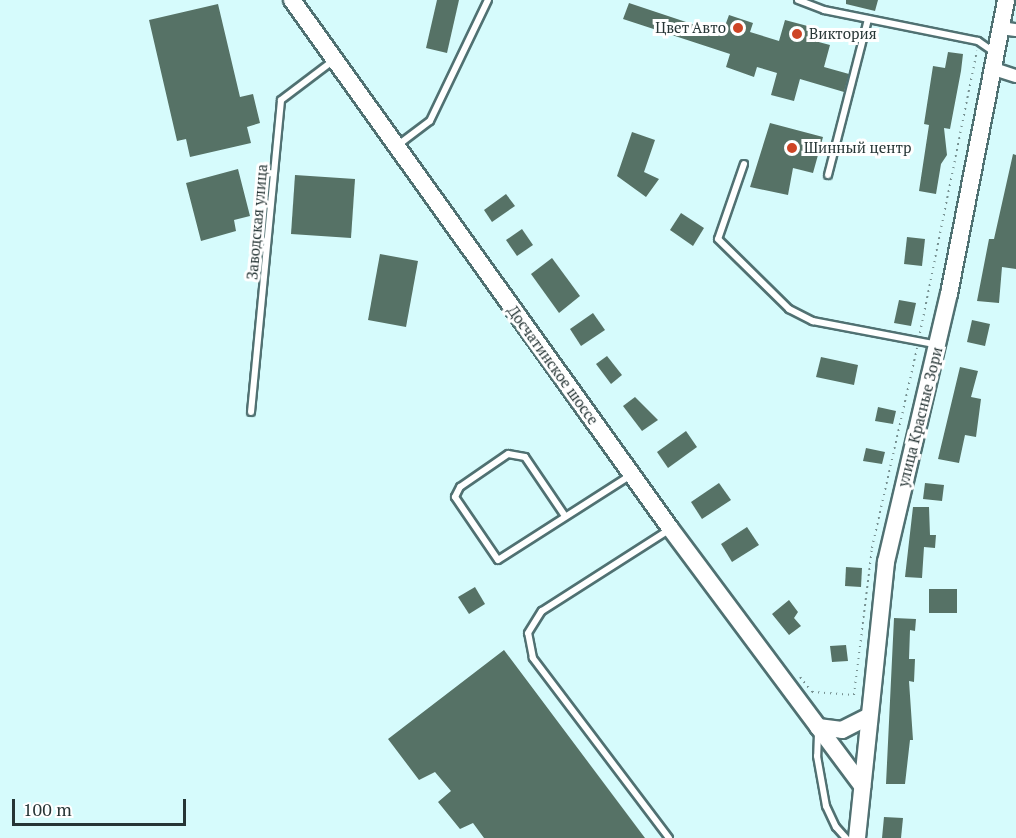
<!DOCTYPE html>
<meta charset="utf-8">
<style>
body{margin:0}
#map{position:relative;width:1016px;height:838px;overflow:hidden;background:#d6fbfc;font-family:"PT Serif",serif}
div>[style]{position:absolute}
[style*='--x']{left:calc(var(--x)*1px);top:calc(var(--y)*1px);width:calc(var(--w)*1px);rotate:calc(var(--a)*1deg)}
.building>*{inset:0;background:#567266}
.path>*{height:2px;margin-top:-1px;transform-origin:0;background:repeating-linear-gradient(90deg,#769090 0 1.5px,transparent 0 6px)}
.roads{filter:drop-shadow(2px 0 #507172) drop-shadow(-2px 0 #507172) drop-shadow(0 2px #507172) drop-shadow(0 -2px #507172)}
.lane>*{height:6px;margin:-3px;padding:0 3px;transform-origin:3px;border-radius:3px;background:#fff}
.street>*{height:12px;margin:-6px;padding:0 6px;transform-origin:6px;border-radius:6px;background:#fff}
.secondary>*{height:16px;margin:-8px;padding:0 8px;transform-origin:8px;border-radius:8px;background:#fff}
.dots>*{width:16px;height:16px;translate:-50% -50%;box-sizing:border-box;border:3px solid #fff;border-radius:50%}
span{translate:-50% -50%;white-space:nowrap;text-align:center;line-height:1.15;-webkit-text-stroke:6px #fff;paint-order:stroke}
.poi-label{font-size:15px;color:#263535}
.right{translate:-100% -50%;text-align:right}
.left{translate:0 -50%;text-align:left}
.street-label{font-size:15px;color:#263535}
.scale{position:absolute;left:12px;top:799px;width:174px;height:27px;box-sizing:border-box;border:3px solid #263535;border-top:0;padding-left:8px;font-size:18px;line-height:21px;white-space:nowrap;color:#263535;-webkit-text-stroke:4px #fff;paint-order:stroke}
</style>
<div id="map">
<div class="building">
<i style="clip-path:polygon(437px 0,459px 0,447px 53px,426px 48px)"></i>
<i style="clip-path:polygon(846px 0,878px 0,875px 11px,846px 4px)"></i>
<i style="clip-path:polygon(629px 3px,722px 34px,729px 15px,753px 23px,750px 32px,779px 41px,785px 20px,815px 28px,811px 40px,830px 45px,824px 67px,849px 74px,844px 92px,800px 79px,794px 101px,771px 95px,777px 73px,757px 67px,754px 77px,726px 67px,730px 54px,623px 19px)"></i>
<i style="clip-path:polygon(218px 4px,240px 97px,253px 94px,260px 123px,247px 127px,251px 143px,190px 157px,186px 139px,177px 141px,149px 20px)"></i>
<i style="clip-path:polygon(948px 52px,963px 54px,961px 71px,950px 129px,944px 128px,947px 155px,941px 164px,936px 194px,919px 191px,929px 125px,924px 124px,933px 66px,945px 68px)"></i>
<i style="clip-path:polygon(770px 123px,823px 137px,813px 173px,793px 168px,788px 195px,750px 187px)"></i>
<i style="clip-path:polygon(632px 132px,655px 140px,644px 172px,659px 179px,646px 197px,617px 176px)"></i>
<i style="clip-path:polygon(1013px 154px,1016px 155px,1016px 269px,1002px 267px,999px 303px,977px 301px,989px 239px,994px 239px)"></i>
<i style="clip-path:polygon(238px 169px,250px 216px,234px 220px,236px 231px,201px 241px,186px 183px)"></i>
<i style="clip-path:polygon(295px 175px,355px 179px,351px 238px,291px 234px)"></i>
<i style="clip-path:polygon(506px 194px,515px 206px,492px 222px,484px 210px)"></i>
<i style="clip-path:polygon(681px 213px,704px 228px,693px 246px,670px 230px)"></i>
<i style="clip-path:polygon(522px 229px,533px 245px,517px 256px,506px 240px)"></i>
<i style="clip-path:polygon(907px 237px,925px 239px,922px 266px,904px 264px)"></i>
<i style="clip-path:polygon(380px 254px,418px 261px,406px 327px,368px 320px)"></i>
<i style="clip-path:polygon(552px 258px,580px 296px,559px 313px,531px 274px)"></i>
<i style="clip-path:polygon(899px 300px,916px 303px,911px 326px,894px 323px)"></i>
<i style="clip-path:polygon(593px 313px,605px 330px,581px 346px,570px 329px)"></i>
<i style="clip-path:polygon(972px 320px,990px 324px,985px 346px,967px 342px)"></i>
<i style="clip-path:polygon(607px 356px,622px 375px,611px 384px,596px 364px)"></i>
<i style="clip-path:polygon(821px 357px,858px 365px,854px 385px,816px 377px)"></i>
<i style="clip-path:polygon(960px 367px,978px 371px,971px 397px,981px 399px,976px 437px,965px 435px,959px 463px,938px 459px)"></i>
<i style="clip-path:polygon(635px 397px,658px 420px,642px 431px,623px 406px)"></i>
<i style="clip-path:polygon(878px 407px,896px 411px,893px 424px,875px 421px)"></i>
<i style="clip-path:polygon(686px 431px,697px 447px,668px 468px,657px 452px)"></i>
<i style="clip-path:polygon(866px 448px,885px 452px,882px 464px,863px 461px)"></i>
<i style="clip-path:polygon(719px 483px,731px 500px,702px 519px,691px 502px)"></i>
<i style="clip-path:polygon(925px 483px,944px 485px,942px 501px,923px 499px)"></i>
<i style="clip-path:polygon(913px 507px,929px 507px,930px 535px,936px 535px,935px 548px,924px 547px,922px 578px,905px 577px)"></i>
<i style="clip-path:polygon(747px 527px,759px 545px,732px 562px,721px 544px)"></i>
<i style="clip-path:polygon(846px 567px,862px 568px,861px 587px,845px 586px)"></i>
<i style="clip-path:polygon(475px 587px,485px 604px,469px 614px,458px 597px)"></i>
<i style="clip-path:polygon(929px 589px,957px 589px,957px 613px,929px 613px)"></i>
<i style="clip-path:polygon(789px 600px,798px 612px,794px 618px,801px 626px,789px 635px,772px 614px)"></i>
<i style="clip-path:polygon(894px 618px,916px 619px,915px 631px,910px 630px,909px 659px,915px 659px,914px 682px,909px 681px,913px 740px,910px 740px,905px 784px,886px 784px)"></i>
<i style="clip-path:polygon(846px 645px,848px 661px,832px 662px,830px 646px)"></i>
<i style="clip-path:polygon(504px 650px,645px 838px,484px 838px,473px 823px,460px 829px,438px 802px,451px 791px,435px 772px,419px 780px,388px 739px)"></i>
<i style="clip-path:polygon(884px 817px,903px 818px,901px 838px,882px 838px)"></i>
</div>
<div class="path">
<i style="--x:920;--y:333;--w:288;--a:-78.6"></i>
<i style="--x:800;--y:677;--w:19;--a:51"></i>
<i style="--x:812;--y:692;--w:42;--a:4.1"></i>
<i style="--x:854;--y:695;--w:148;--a:-83"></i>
<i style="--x:872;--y:548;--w:205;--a:-77.3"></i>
</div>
<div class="roads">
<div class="lane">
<i style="--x:798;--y:0;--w:28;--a:21"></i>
<i style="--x:824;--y:10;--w:157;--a:11.4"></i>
<i style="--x:978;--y:41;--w:19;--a:35"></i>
<i style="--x:398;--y:145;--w:40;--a:-37"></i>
<i style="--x:430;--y:121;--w:134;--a:-64.4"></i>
<i style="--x:744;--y:164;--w:79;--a:109.1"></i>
<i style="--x:718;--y:239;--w:100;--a:44.6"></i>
<i style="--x:789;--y:309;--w:27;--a:27"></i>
<i style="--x:813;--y:321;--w:123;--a:10.8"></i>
<i style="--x:828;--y:175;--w:161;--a:-75.6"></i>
<i style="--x:251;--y:412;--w:313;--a:-84.5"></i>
<i style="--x:281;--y:100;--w:66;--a:-37"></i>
<i style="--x:565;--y:516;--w:71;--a:-124.1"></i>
<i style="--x:525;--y:457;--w:17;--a:-170"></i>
<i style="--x:508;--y:454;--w:58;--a:145.5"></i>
<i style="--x:460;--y:487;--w:11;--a:117"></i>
<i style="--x:455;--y:497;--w:76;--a:55.7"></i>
<i style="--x:498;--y:560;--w:158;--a:-32.6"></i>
<i style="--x:818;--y:733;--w:23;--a:92"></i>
<i style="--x:817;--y:756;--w:51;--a:79.8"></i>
<i style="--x:826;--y:806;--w:23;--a:65"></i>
<i style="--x:836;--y:827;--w:15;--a:48"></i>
<i style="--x:669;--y:838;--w:226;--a:-127.1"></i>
<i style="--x:533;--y:658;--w:25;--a:-101"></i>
<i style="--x:528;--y:633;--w:26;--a:-58"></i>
<i style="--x:542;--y:611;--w:152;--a:-32.6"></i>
</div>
<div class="street">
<i style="--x:1001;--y:28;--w:15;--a:8"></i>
<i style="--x:994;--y:69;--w:23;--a:18"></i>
</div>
<div class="secondary">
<i style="--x:292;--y:0;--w:649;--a:54.4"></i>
<i style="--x:670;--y:528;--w:322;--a:53.3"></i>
<i style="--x:818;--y:727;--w:24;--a:7"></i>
<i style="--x:842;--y:730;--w:29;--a:-27"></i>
<i style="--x:857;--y:838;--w:278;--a:-84"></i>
<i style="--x:886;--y:562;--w:275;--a:-76.8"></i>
<i style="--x:949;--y:294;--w:299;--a:-79"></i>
</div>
</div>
<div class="dots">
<i style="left:738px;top:28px;background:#ce4425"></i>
<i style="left:797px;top:34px;background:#ce4425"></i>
<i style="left:792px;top:148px;background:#ce4425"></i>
</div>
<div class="poi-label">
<span class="right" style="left:726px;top:28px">Цвет Авто</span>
<span class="left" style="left:809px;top:34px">Виктория</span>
<span class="left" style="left:804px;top:148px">Шинный центр</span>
</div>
<div class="street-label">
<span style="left:257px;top:222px;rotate:-85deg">Заводская улица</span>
<span style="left:553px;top:365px;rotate:54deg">Досчатинское шоссе</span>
<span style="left:920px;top:417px;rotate:-76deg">улица Красные Зори</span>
</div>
<div class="scale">100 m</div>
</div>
